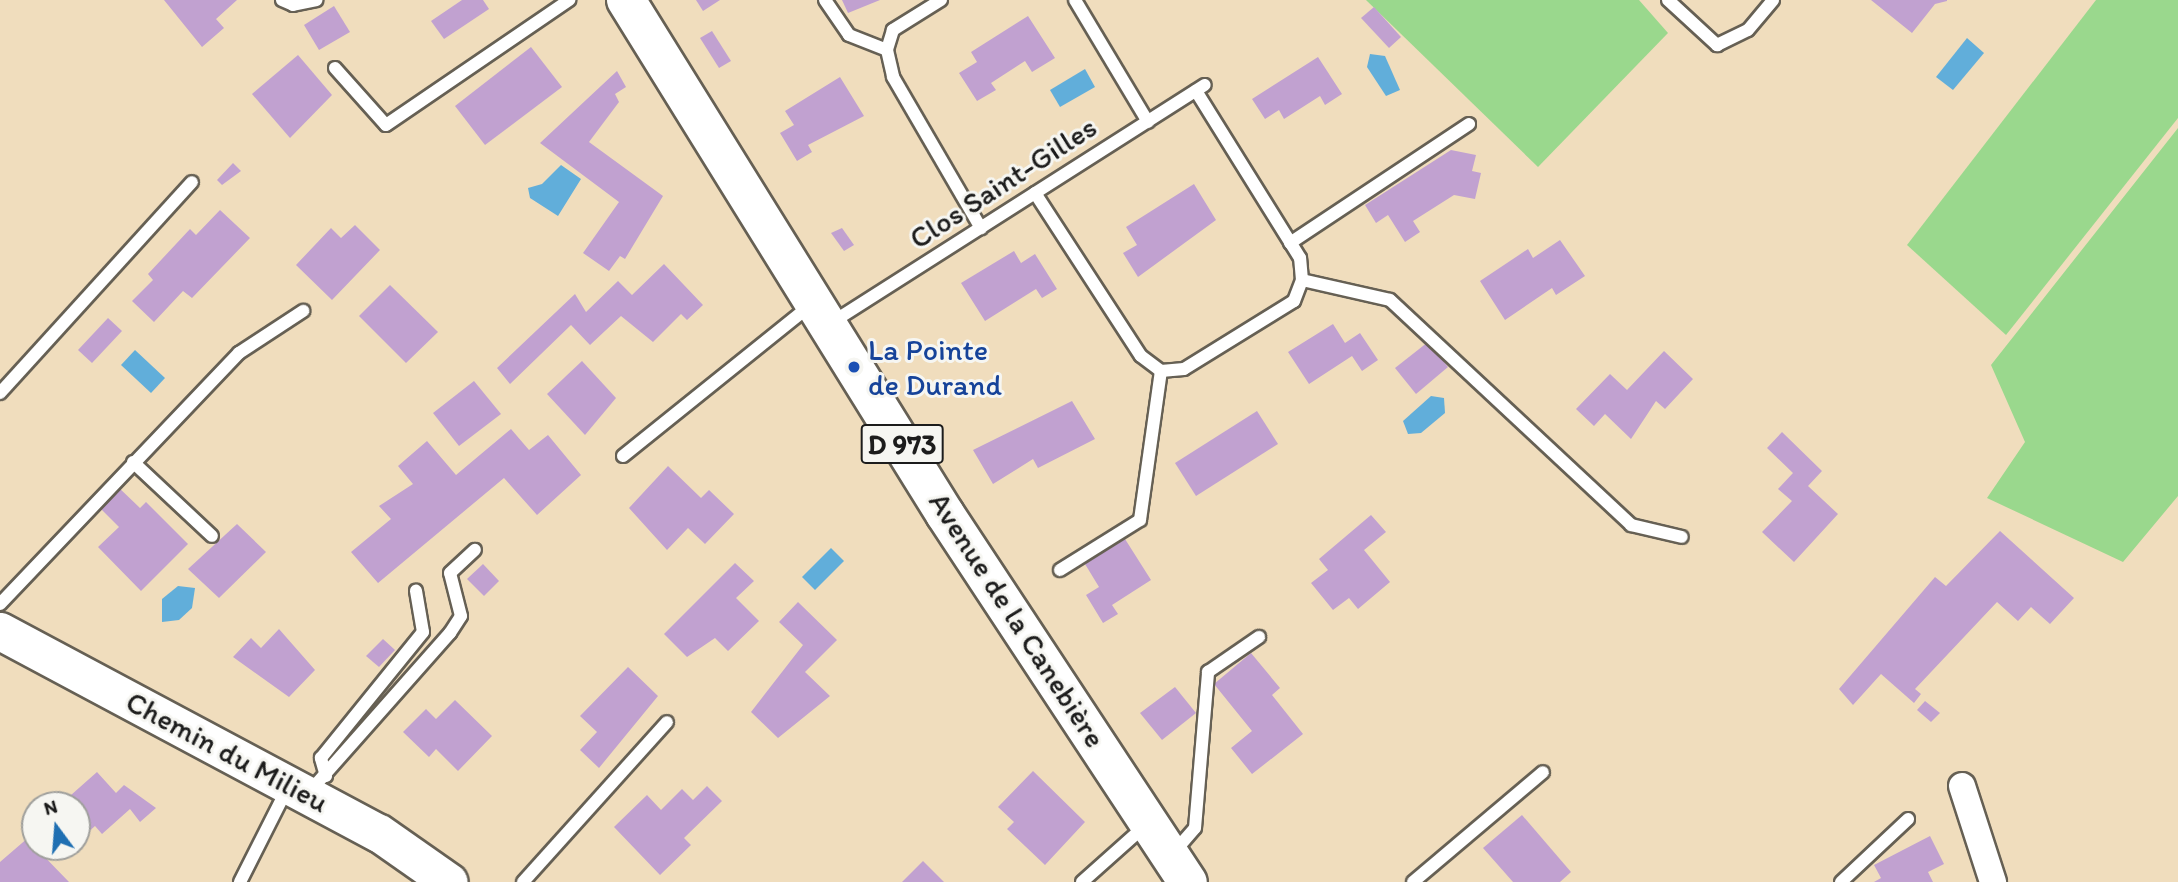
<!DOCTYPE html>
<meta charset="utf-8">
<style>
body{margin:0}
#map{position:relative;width:2178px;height:882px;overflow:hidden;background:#f0ddbd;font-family:Itim,sans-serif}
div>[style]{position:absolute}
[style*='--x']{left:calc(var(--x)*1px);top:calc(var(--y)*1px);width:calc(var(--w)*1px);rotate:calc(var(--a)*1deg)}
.green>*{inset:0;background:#9ad88d}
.water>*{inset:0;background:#61aeda}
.building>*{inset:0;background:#c1a1d0}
.roads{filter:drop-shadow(2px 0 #666054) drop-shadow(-2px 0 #666054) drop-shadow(0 2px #666054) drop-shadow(0 -2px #666054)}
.lane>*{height:12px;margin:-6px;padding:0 6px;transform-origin:6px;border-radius:6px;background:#fff}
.street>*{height:26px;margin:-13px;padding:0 13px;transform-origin:13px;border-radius:13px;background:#fff}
.secondary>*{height:37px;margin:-18.5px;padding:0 18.5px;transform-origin:18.5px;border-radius:18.5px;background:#fff}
.primary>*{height:38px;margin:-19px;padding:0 19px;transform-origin:19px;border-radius:19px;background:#fff}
.dots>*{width:19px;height:19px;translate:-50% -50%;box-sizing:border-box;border:4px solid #f6f6f2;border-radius:50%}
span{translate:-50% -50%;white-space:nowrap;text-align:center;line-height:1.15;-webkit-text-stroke:6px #f6f6f2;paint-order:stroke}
.shield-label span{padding:2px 5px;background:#f6f6f2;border:2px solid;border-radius:5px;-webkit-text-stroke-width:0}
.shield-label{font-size:28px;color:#1c1c1c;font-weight:700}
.street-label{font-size:30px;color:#1c1c1c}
.transit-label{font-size:30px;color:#164399}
.left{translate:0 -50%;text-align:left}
.north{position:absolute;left:21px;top:791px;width:70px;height:70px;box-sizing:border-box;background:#f6f6f2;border:2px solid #9f9f9c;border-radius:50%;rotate:344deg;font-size:19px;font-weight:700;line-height:28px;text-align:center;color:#1c1c1c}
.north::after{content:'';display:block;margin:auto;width:24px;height:32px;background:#1f6fb2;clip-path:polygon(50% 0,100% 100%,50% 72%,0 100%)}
</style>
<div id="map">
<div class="green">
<i style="clip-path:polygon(1366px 0,1639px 0,1668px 33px,1538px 167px)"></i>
<i style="clip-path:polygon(2096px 0,2178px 0,2178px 118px,2006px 335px,1907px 245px)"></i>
<i style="clip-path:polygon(2178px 128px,2178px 496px,2123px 562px,1987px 498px,2025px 442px,1991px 365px)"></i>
</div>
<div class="water">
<i style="clip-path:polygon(1967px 38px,1984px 53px,1953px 90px,1936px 77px)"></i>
<i style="clip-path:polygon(1370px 54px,1385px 56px,1400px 90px,1386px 96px,1367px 67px)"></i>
<i style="clip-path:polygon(1085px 69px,1095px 87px,1060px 107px,1050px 90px)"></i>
<i style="clip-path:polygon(561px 165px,581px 179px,558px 216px,530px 198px,528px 188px,542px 184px)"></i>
<i style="clip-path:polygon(135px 350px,165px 378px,151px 393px,121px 365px)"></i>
<i style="clip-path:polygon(1431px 396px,1444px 398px,1445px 413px,1421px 433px,1408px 434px,1403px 421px)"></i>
<i style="clip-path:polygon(831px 548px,844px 561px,815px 590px,802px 577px)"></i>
<i style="clip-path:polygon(178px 586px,195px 588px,192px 608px,179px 620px,162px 622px,162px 599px)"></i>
</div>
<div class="building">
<i style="clip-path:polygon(164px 0,237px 0,216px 19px,224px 28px,202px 47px)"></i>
<i style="clip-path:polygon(462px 0,483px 0,489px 9px,444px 39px,431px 21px)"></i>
<i style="clip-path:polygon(696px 0,720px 0,703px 11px)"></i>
<i style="clip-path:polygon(842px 0,880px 0,848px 13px)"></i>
<i style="clip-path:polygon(1871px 0,1947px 0,1947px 1px,1935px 4px,1912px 33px)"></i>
<i style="clip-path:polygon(334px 6px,350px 32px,319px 50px,304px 25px)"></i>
<i style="clip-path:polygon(1374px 7px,1401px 37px,1389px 48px,1361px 18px)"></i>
<i style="clip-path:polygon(1028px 16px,1055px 58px,1032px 72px,1025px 61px,991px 83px,996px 90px,977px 101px,959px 73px,977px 62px,971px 52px)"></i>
<i style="clip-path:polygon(712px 31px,731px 61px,719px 68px,700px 38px)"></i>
<i style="clip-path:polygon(531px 47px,562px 87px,485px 145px,455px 106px)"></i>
<i style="clip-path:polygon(298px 55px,332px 95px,290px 138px,252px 94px)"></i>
<i style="clip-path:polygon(1318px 57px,1342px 94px,1325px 105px,1320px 96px,1284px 119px,1279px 110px,1265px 119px,1252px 99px)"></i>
<i style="clip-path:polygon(617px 71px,626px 87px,615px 94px,619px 102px,589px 142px,663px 196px,625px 259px,620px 256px,609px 271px,583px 253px,619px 202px,540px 143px)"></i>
<i style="clip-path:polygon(840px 77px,864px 116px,808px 145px,812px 152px,797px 161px,780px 133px,794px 125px,785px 111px)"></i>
<i style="clip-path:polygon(1451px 150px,1476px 155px,1472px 171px,1481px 173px,1475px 199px,1454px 195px,1413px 221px,1420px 232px,1405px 242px,1388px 215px,1376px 223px,1365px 205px)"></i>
<i style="clip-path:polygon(233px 163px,241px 171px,222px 185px,217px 180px)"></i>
<i style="clip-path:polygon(1194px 184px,1216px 220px,1138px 277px,1123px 253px,1137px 245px,1126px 227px)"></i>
<i style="clip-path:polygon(220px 210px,250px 238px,192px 298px,183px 291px,154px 322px,132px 301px,153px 280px,148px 274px,190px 229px,196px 235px)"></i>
<i style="clip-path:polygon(355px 225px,380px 250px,332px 300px,296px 265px,331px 228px,341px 238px)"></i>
<i style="clip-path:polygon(842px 228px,854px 245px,844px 251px,831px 233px)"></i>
<i style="clip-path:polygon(1560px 240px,1585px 276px,1556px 295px,1552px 288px,1505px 320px,1480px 281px,1528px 249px,1533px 258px)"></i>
<i style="clip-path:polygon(1014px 251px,1021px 263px,1035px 254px,1057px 289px,1042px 298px,1036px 289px,985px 321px,961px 283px)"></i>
<i style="clip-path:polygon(664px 264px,703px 305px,687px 320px,681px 314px,653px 342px,621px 316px,590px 345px,571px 325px,510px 384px,497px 368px,575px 294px,586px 312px,618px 281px,632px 295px)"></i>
<i style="clip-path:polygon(390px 285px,438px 332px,406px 363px,359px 316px)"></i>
<i style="clip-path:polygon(108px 318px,122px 331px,92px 363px,78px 350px)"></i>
<i style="clip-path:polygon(1333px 324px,1345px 343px,1360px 333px,1378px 360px,1362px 371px,1352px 356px,1309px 384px,1288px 352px)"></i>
<i style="clip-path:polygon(1428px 342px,1448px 367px,1416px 394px,1395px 368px)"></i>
<i style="clip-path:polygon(1664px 351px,1693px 379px,1665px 409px,1656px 401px,1631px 439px,1605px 414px,1594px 426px,1576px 409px,1610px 374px,1627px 390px)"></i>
<i style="clip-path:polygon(582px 361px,616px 398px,585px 435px,547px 394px)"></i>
<i style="clip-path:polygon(474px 381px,501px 414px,459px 446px,433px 413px)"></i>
<i style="clip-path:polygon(1072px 401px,1095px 439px,1038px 468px,1033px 459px,993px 484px,973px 450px)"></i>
<i style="clip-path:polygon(1257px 411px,1278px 444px,1196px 496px,1175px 463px)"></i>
<i style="clip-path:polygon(511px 429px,529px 450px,548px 435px,581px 475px,537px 515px,504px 478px,378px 583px,351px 552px,391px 519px,379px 506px,413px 484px,398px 466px,427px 441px,456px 475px)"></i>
<i style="clip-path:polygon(1782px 432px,1822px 471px,1808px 486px,1838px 514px,1794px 562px,1762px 532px,1792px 501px,1778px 489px,1793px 473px,1767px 448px)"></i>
<i style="clip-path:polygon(668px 466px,701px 498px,709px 490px,734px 514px,705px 544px,688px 528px,667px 550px,629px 508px)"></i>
<i style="clip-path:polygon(116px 485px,140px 508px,146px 502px,188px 544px,141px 591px,98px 547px,119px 527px,97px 505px)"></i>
<i style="clip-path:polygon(1371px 515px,1386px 532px,1364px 550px,1390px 582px,1358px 609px,1349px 598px,1333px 610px,1311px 583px,1328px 570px,1319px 559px)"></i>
<i style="clip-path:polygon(237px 524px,266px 552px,219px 598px,188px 569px)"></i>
<i style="clip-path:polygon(2000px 531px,2074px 598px,2050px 624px,2031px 607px,2018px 621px,1997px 602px,1915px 689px,1921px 694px,1914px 703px,1881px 674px,1853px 705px,1839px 689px,1935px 577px,1946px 586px)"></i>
<i style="clip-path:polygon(1125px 539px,1151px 580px,1112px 605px,1118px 614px,1103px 623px,1086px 595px,1099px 587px,1085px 564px)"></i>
<i style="clip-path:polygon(735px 563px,754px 581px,736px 598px,759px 621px,728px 651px,715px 638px,687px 657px,664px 634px)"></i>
<i style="clip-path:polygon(483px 564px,499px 581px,484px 596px,467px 579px)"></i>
<i style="clip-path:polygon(798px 602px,837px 640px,805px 672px,830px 696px,778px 738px,751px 712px,803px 645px,779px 622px)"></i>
<i style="clip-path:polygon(279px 629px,315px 670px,289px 697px,233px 657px,251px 638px,261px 648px)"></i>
<i style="clip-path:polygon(383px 639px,395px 650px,379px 667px,366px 656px)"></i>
<i style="clip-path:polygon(1251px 653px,1280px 688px,1272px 695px,1303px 734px,1252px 774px,1231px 748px,1252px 731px,1214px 684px)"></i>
<i style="clip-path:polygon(628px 667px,658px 696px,599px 768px,580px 750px,597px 732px,580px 716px)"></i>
<i style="clip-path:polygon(1175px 687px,1196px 713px,1162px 740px,1140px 713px)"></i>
<i style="clip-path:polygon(455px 700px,492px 736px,458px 771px,436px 749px,429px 757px,403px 732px,426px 709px,436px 719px)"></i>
<i style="clip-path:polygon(1925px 701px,1940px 713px,1931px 722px,1917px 710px)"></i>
<i style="clip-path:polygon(1033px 771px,1085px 822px,1045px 865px,1007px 829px,1014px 822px,998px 807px)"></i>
<i style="clip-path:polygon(97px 772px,116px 793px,124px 785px,156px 808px,140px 822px,130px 809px,102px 834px,95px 826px,77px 842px,77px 805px,62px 803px)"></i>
<i style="clip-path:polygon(707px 786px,722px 801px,684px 838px,691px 845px,660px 875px,614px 827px,647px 795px,661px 810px,682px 789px,693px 800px)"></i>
<i style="clip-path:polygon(1522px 815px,1571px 872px,1560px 882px,1513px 882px,1483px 848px)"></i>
<i style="clip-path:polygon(1930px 836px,1944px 864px,1928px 872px,1933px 882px,1874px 882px,1881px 878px,1874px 865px)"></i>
<i style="clip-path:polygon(29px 837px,35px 847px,69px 882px,0 882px,0 862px)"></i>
<i style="clip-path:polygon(923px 861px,944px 882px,902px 882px)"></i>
</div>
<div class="roads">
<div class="lane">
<i style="--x:282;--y:0;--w:12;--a:24"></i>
<i style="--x:293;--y:5;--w:24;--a:-12"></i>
<i style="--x:825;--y:0;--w:42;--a:55.6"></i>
<i style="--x:849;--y:35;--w:41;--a:21.5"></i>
<i style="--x:941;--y:0;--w:57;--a:148"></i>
<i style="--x:893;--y:30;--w:21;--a:107"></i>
<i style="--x:887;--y:50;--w:28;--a:77"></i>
<i style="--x:893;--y:77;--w:175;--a:59.8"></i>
<i style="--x:1075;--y:0;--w:142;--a:59.1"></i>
<i style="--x:1668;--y:0;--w:67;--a:42.6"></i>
<i style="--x:1717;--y:45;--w:34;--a:-26"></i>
<i style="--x:1748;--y:30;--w:39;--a:-50"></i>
<i style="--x:335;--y:68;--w:76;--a:48.2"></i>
<i style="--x:386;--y:125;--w:222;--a:-34.3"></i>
<i style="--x:1035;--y:193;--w:194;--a:57"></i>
<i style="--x:1141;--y:356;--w:25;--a:37"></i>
<i style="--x:1161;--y:371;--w:23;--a:-5"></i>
<i style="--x:1184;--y:369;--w:129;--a:-31.7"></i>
<i style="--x:1294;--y:301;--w:22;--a:-69"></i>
<i style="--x:1302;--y:280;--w:22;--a:-95"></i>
<i style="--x:1300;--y:258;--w:197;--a:-121.9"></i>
<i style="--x:1290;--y:243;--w:215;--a:-33.6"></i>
<i style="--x:1302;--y:280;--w:90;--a:12.8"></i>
<i style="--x:1390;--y:300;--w:330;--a:43"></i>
<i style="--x:1631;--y:525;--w:52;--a:13.2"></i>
<i style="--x:831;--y:323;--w:443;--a:-32.5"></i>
<i style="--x:0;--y:393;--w:285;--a:-47.7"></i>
<i style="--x:623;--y:456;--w:241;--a:-38.8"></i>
<i style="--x:133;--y:462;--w:108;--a:43.1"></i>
<i style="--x:1060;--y:570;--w:94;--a:-32"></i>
<i style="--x:1140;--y:520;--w:150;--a:-82"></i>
<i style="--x:0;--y:604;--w:347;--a:-46.4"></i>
<i style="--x:239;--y:353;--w:77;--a:-33.3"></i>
<i style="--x:326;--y:776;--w:19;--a:-106"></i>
<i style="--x:321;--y:758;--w:162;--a:-51"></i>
<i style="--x:423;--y:632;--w:42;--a:-99.7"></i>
<i style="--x:311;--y:790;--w:210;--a:-48.5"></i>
<i style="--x:450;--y:633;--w:20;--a:-57"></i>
<i style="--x:461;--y:616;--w:44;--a:-104.3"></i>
<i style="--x:450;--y:573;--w:34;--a:-43"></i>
<i style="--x:1175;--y:851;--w:30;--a:-49"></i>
<i style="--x:1195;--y:828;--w:157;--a:-85.2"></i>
<i style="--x:1208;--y:672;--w:62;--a:-34.5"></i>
<i style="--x:240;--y:882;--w:106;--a:-63.2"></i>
<i style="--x:523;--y:882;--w:215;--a:-48"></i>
<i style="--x:1082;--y:882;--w:86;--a:-41.7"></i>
<i style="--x:1413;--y:882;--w:170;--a:-40.2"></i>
<i style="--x:1841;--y:882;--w:92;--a:-43.2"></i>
</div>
<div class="street">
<i style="--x:1962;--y:786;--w:101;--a:72.1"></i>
</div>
<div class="secondary">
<i style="--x:0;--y:631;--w:429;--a:28.1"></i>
<i style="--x:379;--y:833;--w:85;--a:35"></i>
</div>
<div class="primary">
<i style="--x:626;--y:0;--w:605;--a:58.18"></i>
<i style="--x:945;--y:514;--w:441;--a:56.6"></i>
</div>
</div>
<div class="dots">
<i style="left:854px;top:367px;background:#1a4fb4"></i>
</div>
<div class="shield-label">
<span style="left:902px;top:444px">D 973</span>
</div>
<div class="street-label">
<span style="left:1003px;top:183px;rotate:-33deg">Clos Saint-Gilles</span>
<span style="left:1017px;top:620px;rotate:57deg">Avenue de la Canebière</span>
<span style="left:227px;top:752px;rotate:28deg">Chemin du Milieu</span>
</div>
<div class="transit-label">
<span class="left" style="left:868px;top:367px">La Pointe<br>de Durand</span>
</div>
<div class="north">N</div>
</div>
